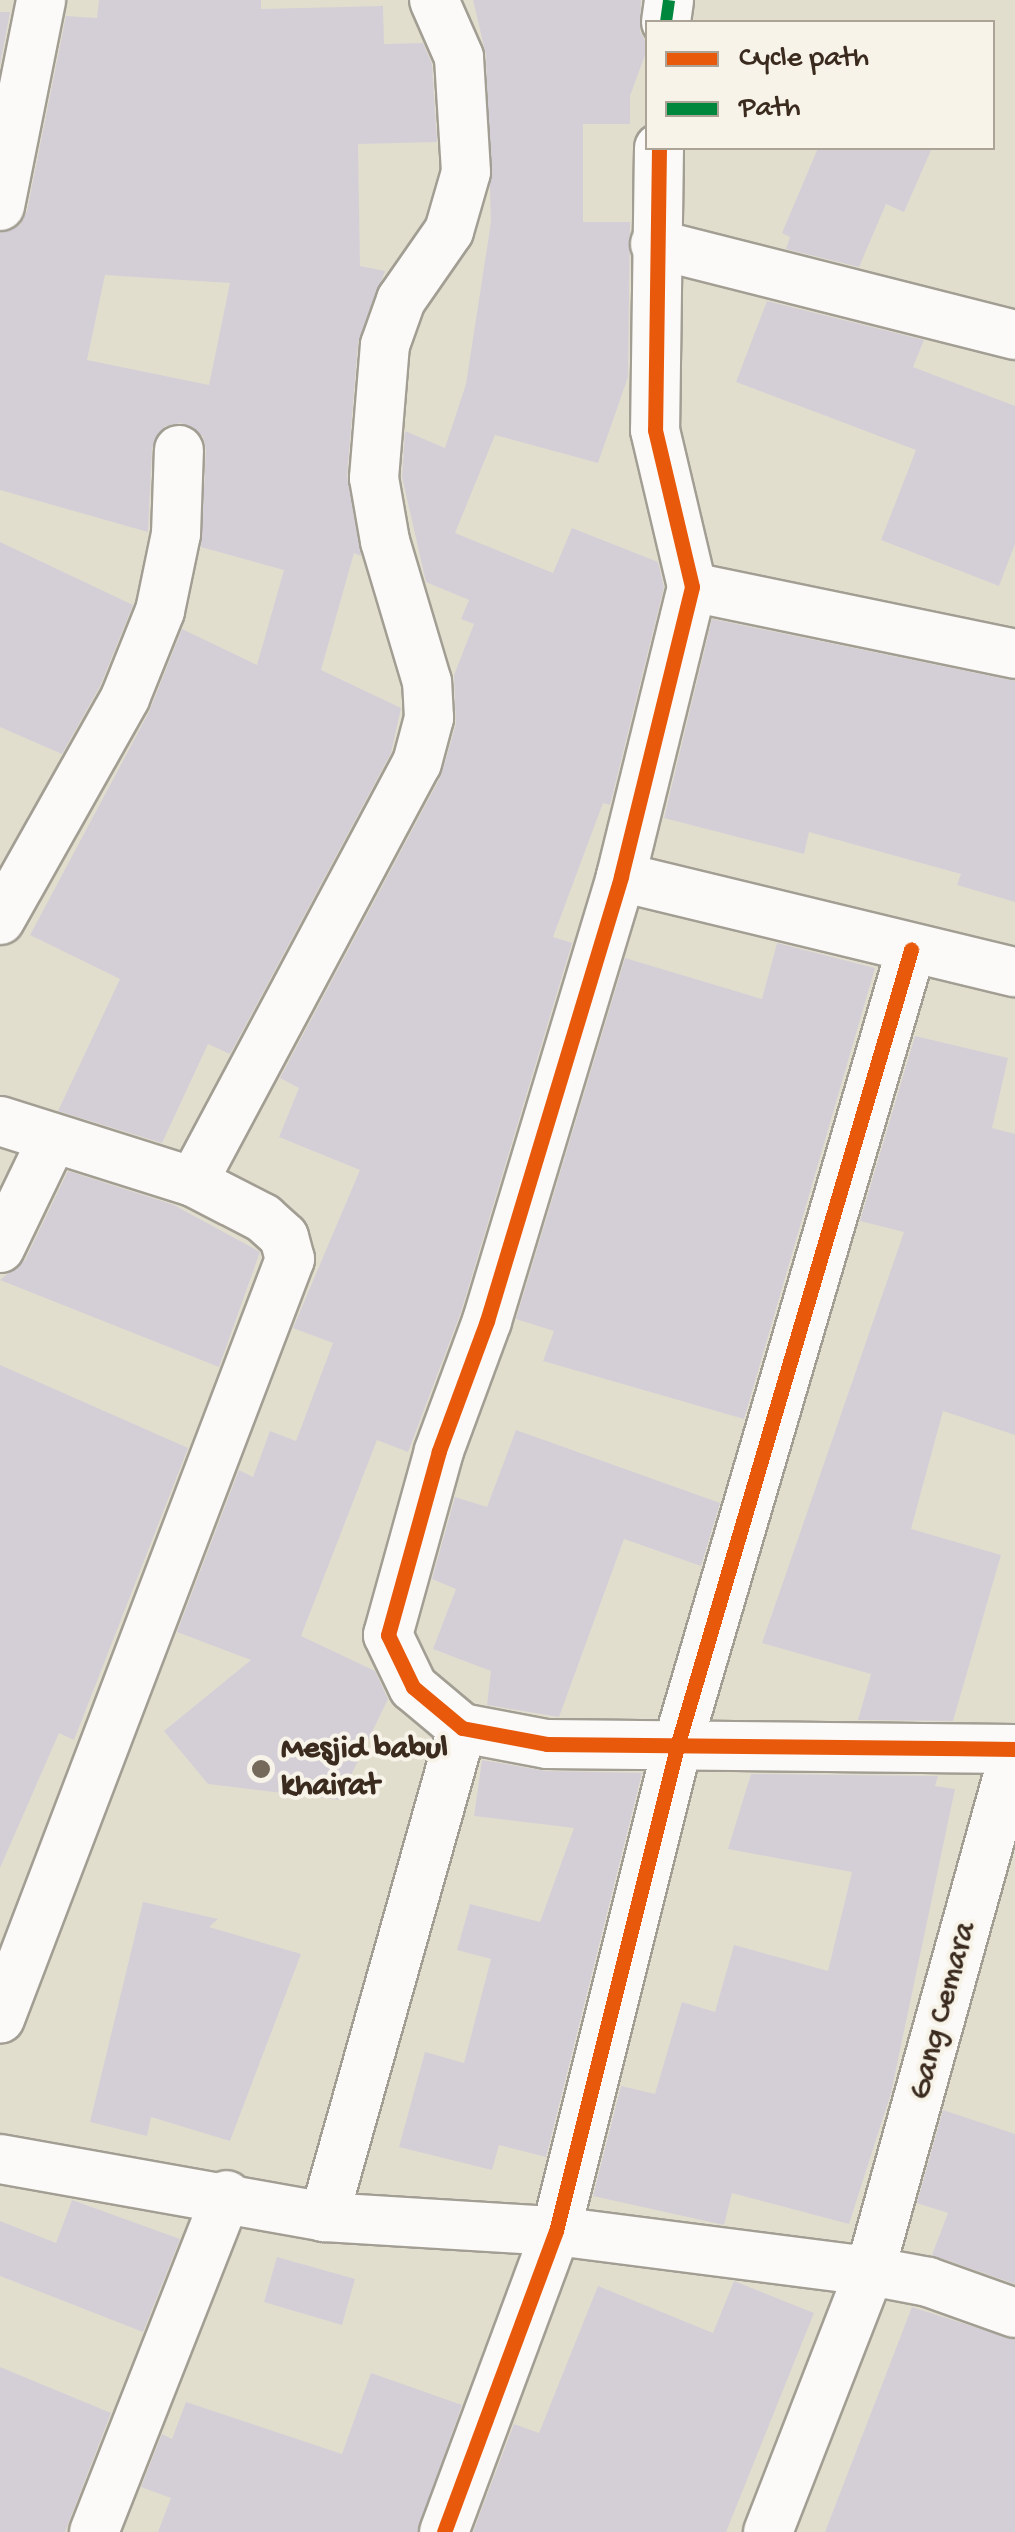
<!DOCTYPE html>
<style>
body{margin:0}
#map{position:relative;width:1015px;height:2532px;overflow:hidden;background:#e2dece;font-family:"Gochi Hand",sans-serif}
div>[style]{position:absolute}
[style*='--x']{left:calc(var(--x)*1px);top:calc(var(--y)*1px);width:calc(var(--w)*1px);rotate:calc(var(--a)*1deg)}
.building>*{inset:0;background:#d4cfd7}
.roads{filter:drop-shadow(2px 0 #a29e93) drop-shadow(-2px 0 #a29e93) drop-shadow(0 2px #a29e93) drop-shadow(0 -2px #a29e93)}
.street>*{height:48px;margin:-24px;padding:0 24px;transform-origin:24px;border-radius:24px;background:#fbfaf8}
.quiet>*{height:12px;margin-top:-6px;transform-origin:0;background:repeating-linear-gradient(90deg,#00873e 0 25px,transparent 0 37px)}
.cycleway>*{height:15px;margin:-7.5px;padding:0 7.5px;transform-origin:7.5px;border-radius:7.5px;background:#e8590c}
.dots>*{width:28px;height:28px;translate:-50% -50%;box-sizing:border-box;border:5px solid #f7f3e8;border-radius:50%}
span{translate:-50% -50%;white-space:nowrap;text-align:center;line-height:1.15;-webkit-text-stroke:8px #f7f3e8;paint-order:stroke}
.poi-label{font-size:32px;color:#3b2a1e;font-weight:700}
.left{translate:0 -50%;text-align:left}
.street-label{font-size:32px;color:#3b2a1e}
.legend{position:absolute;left:645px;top:20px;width:350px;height:130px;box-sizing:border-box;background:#f7f3e8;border:2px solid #aca397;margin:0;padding:12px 18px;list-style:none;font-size:30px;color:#3b2a1e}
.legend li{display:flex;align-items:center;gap:20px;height:50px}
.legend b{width:50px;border:2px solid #aca397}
</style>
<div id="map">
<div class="building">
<i style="clip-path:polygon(evenodd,99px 0,261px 0,261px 9px,383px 6px,384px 44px,423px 43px,432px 64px,437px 142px,358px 144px,360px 266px,385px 271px,358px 343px,347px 476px,361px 556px,354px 553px,321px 670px,401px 708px,391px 753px,230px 1054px,208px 1044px,162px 1143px,58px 1111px,120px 979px,30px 935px,149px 712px,182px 629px,257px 665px,284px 570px,201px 547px,206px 450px,203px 436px,181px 423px,165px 426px,152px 448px,148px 532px,0 490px,0 233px,20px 225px,27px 211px,66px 16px,97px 18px,99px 0,105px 275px,230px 283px,209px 385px,87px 360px,105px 275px)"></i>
<i style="clip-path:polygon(473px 0,641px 0,640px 31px,648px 47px,630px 96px,630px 124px,583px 124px,583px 222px,630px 222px,628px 377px,598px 463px,495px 435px,455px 533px,553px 573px,572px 528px,658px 562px,664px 587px,610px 805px,603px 803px,553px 937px,572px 943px,461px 1312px,408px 1452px,377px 1440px,301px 1636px,375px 1671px,388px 1699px,339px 1800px,208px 1784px,164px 1731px,251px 1660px,177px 1632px,239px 1470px,253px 1477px,270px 1431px,296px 1441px,333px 1343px,293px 1328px,360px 1170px,279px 1137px,299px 1088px,280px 1078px,441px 776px,456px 724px,454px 675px,474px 624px,461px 619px,469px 600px,426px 582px,402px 477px,405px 431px,445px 448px,466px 384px,491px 222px,486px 55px)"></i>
<i style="clip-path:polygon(0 12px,10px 12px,0 65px)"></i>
<i style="clip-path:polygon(818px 148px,932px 148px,904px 212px,886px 204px,859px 267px,786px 249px,790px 237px,782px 233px)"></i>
<i style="clip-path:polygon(767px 301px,924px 340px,913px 367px,1015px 406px,1015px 544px,999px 586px,881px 540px,916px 450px,736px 382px)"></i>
<i style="clip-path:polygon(0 542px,133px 605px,100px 686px,62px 754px,0 727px)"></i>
<i style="clip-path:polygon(712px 619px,1015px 681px,1015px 902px,957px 885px,961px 874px,809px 832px,804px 854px,664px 818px)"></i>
<i style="clip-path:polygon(777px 943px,875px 968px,744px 1419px,543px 1361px,554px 1331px,516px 1319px,625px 958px,762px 999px)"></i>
<i style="clip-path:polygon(915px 1036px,1008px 1058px,992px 1128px,1015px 1134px,1015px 1435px,943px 1411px,911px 1529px,1001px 1555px,953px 1721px,858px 1720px,871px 1674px,762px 1643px,904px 1232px,860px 1221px)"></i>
<i style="clip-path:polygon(68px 1171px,174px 1205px,260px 1252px,219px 1367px,0 1280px,25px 1260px)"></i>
<i style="clip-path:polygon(0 1365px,188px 1448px,74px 1740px,59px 1733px,0 1868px)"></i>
<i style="clip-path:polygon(516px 1430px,720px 1503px,701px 1566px,624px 1539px,559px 1717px,487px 1705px,491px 1671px,433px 1649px,456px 1589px,432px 1579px,455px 1497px,487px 1507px)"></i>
<i style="clip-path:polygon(482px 1760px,546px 1771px,642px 1773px,546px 2157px,499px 2145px,492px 2170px,399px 2147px,425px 2052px,464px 2063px,491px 1959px,457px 1950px,470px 1904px,540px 1922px,574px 1828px,474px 1816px)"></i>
<i style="clip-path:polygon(751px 1774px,938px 1776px,935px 1786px,955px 1789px,891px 2093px,849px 2224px,732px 2193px,724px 2225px,593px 2196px,621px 2086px,655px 2094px,682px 2002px,715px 2012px,734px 1945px,828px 1971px,852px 1872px,728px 1849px)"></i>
<i style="clip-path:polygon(143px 1902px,218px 1919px,209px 1927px,301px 1954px,230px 2141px,151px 2117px,147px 2136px,90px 2122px)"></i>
<i style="clip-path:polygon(943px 2110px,1015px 2134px,1015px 2284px,932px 2255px,948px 2213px,917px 2203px)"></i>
<i style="clip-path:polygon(72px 2200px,180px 2239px,143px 2332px,0 2276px,0 2221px,56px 2243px)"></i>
<i style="clip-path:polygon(277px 2257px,355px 2279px,342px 2325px,264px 2302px)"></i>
<i style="clip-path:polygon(734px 2281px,814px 2313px,726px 2532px,473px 2532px,514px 2424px,539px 2433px,598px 2286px,713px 2333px)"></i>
<i style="clip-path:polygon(912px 2307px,1015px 2340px,1015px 2532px,825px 2532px)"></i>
<i style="clip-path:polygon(0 2367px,111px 2413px,65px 2532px,0 2532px)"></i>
<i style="clip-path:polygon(371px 2373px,462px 2405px,417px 2532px,158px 2532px,171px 2498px,141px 2487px,162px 2434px,172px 2439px,186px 2402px,342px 2454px)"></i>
</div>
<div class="roads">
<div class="street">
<i style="--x:666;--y:22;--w:22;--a:-82"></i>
<i style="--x:659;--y:148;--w:282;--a:90.8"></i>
<i style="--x:655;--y:430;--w:161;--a:76.7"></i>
<i style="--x:692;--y:587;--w:299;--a:103.8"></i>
<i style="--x:621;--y:877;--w:464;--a:106.8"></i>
<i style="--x:487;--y:1321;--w:139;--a:110.3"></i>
<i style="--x:439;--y:1451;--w:191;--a:105.5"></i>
<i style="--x:388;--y:1635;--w:58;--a:64.3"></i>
<i style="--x:413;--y:1687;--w:64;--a:39.9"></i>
<i style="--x:462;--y:1728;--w:86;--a:10.7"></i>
<i style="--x:547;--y:1744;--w:468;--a:0.6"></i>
<i style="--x:0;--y:206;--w:210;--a:-78.7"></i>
<i style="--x:655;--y:244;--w:371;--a:14.2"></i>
<i style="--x:692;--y:587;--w:330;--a:11.7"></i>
<i style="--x:621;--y:877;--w:405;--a:13.6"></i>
<i style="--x:0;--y:920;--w:255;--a:-60.6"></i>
<i style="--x:125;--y:698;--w:94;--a:-68.1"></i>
<i style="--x:160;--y:611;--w:79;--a:-78.3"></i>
<i style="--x:176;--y:534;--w:84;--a:-88"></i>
<i style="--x:0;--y:1121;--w:202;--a:17.5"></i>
<i style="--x:193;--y:1182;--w:79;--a:27.2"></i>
<i style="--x:263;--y:1218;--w:28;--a:42"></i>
<i style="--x:284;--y:1237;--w:23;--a:75"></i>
<i style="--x:290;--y:1259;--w:813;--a:110.89"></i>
<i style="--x:193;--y:1182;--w:475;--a:-61.9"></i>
<i style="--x:417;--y:763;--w:47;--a:-75.1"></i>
<i style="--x:429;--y:718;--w:36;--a:-93"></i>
<i style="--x:427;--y:682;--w:147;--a:-106.6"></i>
<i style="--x:385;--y:541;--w:64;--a:-99.9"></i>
<i style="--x:374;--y:478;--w:133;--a:-85.3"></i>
<i style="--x:385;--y:345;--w:48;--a:-70.4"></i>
<i style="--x:401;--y:300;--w:84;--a:-55.2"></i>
<i style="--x:449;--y:231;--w:61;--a:-73.9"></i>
<i style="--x:466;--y:172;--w:115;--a:-93.5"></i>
<i style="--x:459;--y:57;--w:62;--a:-113.7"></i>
<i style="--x:0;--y:1248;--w:122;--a:-64.3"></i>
<i style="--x:0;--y:2159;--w:329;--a:10.1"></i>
<i style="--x:324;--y:2217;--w:232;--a:3.5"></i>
<i style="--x:556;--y:2231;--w:317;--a:7.3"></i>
<i style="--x:870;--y:2271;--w:59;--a:10.7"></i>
<i style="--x:928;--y:2282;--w:92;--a:19.6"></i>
<i style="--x:324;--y:2217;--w:508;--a:-74.24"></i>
<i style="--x:94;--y:2532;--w:362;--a:-68.5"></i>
<i style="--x:444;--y:2532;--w:321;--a:-69.6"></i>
<i style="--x:556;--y:2231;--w:503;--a:-75.96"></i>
<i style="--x:678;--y:1743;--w:827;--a:-73.63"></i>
<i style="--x:768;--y:2532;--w:280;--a:-68.7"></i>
<i style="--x:870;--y:2271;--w:541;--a:-74.45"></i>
</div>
</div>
<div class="quiet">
<i style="--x:666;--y:22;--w:22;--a:-82"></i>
</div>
<div class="cycleway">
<i style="--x:659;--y:148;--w:282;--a:90.8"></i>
<i style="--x:655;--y:430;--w:161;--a:76.7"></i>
<i style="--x:692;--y:587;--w:299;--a:103.8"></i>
<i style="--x:621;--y:877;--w:464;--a:106.8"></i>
<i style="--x:487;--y:1321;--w:139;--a:110.3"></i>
<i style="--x:439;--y:1451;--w:191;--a:105.5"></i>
<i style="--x:388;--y:1635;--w:58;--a:64.3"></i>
<i style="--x:413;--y:1687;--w:64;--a:39.9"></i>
<i style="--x:462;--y:1728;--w:86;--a:10.7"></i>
<i style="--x:547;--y:1744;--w:468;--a:0.6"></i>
<i style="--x:444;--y:2532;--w:321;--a:-69.6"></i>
<i style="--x:556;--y:2231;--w:503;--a:-75.96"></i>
<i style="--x:678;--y:1743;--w:827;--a:-73.63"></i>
</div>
<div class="dots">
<i style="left:261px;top:1769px;background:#75695c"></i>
</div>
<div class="poi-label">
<span class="left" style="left:281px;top:1769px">Mesjid babul<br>khairat</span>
</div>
<div class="street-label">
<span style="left:944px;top:2011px;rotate:-75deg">Gang Cemara</span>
</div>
<ul class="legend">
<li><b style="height:12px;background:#e8590c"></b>Cycle path</li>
<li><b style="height:12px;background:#00873e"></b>Path</li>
</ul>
</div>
